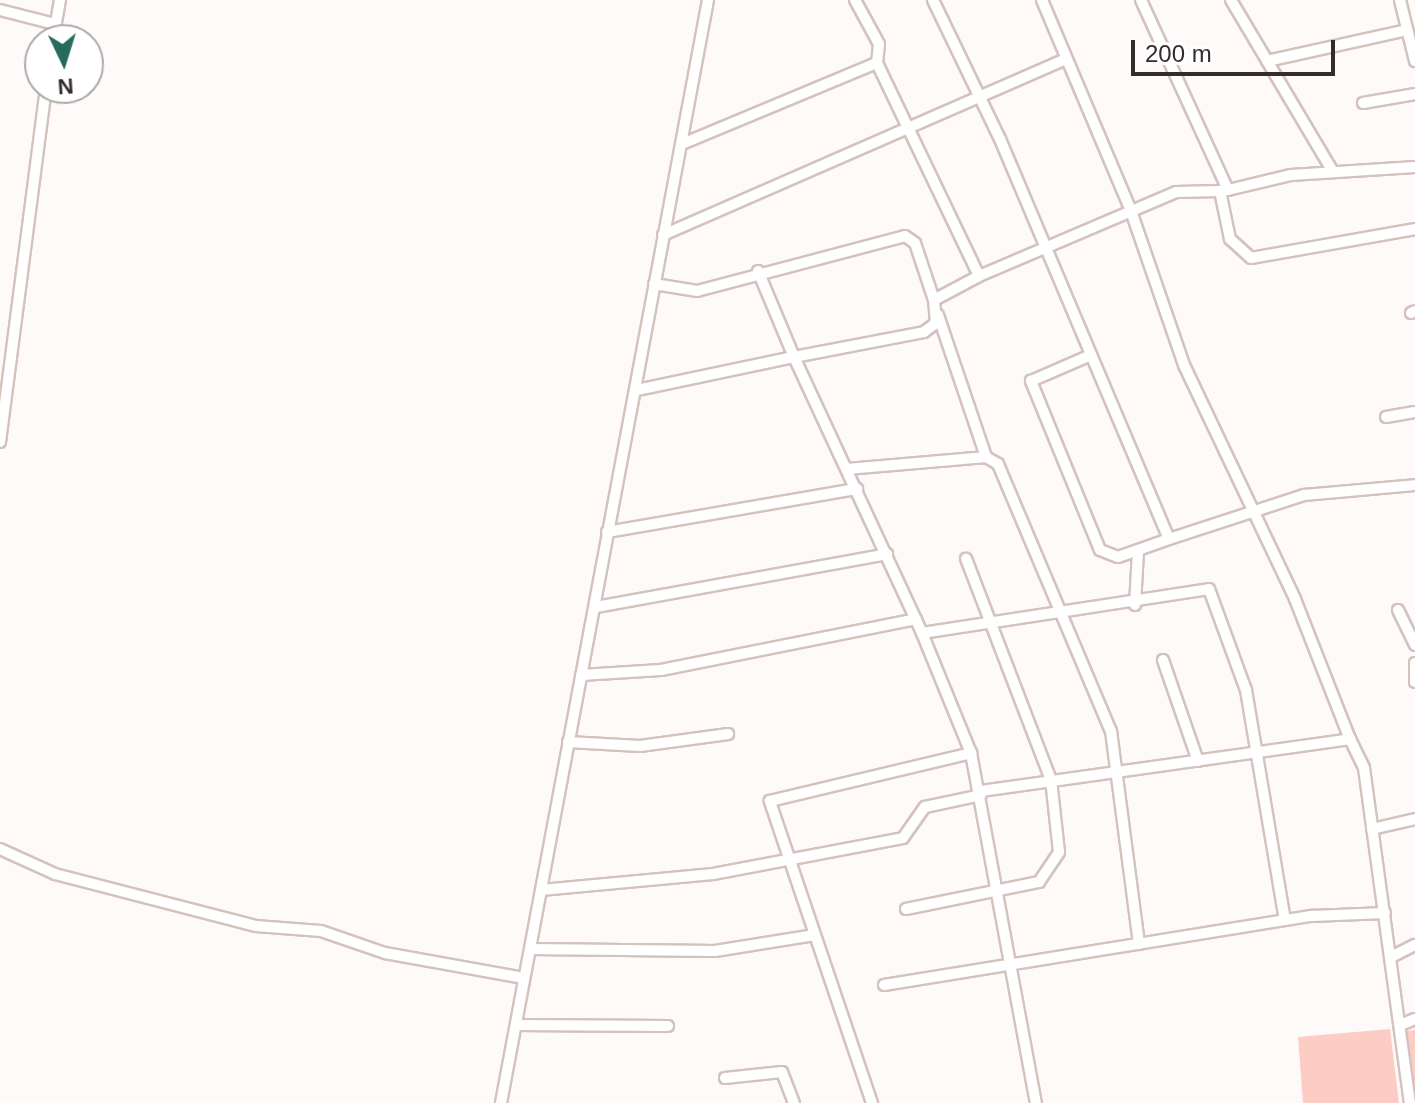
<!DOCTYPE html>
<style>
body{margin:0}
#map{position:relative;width:1415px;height:1103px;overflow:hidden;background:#fdfaf9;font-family:Arial,sans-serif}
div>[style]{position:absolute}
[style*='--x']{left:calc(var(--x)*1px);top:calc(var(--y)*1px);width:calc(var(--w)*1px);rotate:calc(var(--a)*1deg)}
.green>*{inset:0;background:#fdccc5}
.roads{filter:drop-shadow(2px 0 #d4c2bf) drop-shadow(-2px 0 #d4c2bf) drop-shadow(0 2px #d4c2bf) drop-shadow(0 -2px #d4c2bf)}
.minor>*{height:10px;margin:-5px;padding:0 5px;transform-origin:5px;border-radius:5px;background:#fff}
span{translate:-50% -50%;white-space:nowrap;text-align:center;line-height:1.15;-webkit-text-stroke:6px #fff;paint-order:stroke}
.north{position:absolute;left:24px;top:24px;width:80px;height:80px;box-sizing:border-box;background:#fff;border:2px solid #adabaa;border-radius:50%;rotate:176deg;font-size:22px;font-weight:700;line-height:32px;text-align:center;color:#332c2b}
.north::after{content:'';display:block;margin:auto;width:28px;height:36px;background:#256a5d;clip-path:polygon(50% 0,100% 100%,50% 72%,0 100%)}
.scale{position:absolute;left:1131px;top:40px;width:204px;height:36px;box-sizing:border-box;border:4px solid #332c2b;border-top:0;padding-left:10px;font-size:24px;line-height:28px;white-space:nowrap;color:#332c2b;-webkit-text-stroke:6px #fff;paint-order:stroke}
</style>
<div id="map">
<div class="green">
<i style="clip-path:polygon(1390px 1029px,1399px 1103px,1303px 1103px,1298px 1037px)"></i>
<i style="clip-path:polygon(1415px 1030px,1415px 1103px,1405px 1031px)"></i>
</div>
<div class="roads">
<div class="minor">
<i style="--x:933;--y:0;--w:154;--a:64.3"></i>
<i style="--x:1000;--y:139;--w:434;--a:67.1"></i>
<i style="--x:1169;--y:539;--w:54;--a:160.6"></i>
<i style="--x:1118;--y:557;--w:19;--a:-159"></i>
<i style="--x:1100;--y:550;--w:183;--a:-112.2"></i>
<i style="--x:1031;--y:381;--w:65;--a:-23.4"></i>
<i style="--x:1042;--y:0;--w:229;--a:67.1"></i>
<i style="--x:1131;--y:211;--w:163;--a:71"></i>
<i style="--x:1184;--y:365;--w:259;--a:64.6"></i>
<i style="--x:1295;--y:599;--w:150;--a:68.6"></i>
<i style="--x:1141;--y:0;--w:209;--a:65.4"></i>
<i style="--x:1228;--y:190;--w:65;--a:-13.4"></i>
<i style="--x:1291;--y:175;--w:124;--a:-3.7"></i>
<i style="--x:1231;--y:0;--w:200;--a:59.3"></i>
<i style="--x:1400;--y:0;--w:63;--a:76.2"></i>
<i style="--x:0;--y:10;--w:57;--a:14.3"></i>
<i style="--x:53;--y:40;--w:41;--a:-80.1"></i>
<i style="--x:1267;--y:61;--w:143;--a:-12.5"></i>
<i style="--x:877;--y:63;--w:236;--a:64.4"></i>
<i style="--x:1363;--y:103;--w:53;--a:-9.8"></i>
<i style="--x:682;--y:144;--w:211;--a:-22.6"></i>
<i style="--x:877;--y:63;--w:19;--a:-84"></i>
<i style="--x:879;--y:44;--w:50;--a:-118.6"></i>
<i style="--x:1226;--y:190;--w:6;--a:171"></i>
<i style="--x:1220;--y:191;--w:49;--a:78.2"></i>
<i style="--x:1230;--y:239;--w:28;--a:42"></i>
<i style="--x:1251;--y:258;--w:167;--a:-10"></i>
<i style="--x:663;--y:235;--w:440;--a:-23.6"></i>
<i style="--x:758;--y:271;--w:93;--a:67.3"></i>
<i style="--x:794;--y:357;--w:132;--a:-10.9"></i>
<i style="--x:924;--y:332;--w:15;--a:-37"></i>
<i style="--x:936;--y:323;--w:23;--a:-95"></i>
<i style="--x:934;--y:300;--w:51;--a:-28.1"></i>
<i style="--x:979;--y:276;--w:214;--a:-23.1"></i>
<i style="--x:1176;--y:192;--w:44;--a:-1.3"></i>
<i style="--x:654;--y:284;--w:44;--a:9.2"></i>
<i style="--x:697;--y:291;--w:215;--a:-14.8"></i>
<i style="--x:905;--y:236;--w:12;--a:35"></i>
<i style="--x:915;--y:243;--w:60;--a:71.6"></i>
<i style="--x:1411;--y:313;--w:4;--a:-27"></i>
<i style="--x:938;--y:315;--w:150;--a:71.3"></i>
<i style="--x:637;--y:390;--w:160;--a:-11.9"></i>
<i style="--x:794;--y:357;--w:304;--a:65.1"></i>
<i style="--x:922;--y:633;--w:290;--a:-8.7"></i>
<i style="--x:1209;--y:589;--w:108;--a:69.9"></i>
<i style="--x:1246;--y:690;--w:233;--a:80.4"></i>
<i style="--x:1386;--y:417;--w:29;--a:-10"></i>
<i style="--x:0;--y:442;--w:357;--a:-82.6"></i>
<i style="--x:847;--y:469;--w:140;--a:-4.9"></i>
<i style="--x:986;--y:457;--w:14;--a:30"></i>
<i style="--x:998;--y:464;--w:290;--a:67.1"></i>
<i style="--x:1111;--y:731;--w:215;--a:82.5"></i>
<i style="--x:607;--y:532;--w:254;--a:-9.8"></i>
<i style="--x:1169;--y:539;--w:142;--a:-18.1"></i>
<i style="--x:1304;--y:495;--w:111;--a:-5.1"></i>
<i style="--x:1135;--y:605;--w:54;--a:-86.8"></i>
<i style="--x:596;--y:607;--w:296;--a:-10.3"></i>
<i style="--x:1398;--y:610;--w:39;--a:64"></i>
<i style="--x:922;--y:633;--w:130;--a:67.8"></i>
<i style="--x:971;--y:753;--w:356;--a:79.5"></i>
<i style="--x:1163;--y:660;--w:107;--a:70.9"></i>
<i style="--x:1415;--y:663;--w:19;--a:90"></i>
<i style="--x:581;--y:675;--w:80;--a:-3.6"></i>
<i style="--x:661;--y:670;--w:260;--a:-11.3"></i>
<i style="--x:568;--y:742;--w:72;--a:3.2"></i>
<i style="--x:640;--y:746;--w:89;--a:-7.8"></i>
<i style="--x:981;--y:791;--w:373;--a:-8"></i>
<i style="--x:1350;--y:739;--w:32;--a:64"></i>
<i style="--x:1364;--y:768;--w:338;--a:82.2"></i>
<i style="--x:1372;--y:829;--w:44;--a:-13.1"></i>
<i style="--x:0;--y:849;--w:60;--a:24.4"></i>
<i style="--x:55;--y:874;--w:208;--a:14.5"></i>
<i style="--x:256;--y:926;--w:65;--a:4.4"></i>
<i style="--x:321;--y:931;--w:68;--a:19"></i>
<i style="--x:385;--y:953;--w:141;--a:10.2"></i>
<i style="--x:541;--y:890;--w:173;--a:-5.3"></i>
<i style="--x:713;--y:874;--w:193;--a:-10.7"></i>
<i style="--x:903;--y:838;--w:38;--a:-55"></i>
<i style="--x:925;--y:807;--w:57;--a:-12.1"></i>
<i style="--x:906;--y:909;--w:136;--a:-11.5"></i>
<i style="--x:1039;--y:882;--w:36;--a:-56"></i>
<i style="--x:1059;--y:852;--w:72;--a:-96.3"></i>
<i style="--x:1051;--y:780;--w:237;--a:-111"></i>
<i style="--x:530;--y:949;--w:185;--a:0.6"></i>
<i style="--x:715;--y:951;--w:101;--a:-9.1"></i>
<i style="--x:1391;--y:957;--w:27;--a:-27"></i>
<i style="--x:884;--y:985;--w:434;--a:-9.2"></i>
<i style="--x:1312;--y:916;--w:73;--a:-2.4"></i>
<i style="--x:516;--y:1025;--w:152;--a:0.4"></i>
<i style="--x:1400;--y:1025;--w:16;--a:-22"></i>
<i style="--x:725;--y:1078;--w:57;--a:-6"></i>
<i style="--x:782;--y:1072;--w:33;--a:69"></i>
<i style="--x:501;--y:1103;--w:1122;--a:-79.37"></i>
<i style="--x:872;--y:1103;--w:319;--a:-108.7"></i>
<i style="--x:770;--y:801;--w:207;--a:-13.4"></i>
</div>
</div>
<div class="north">N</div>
<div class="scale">200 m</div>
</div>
